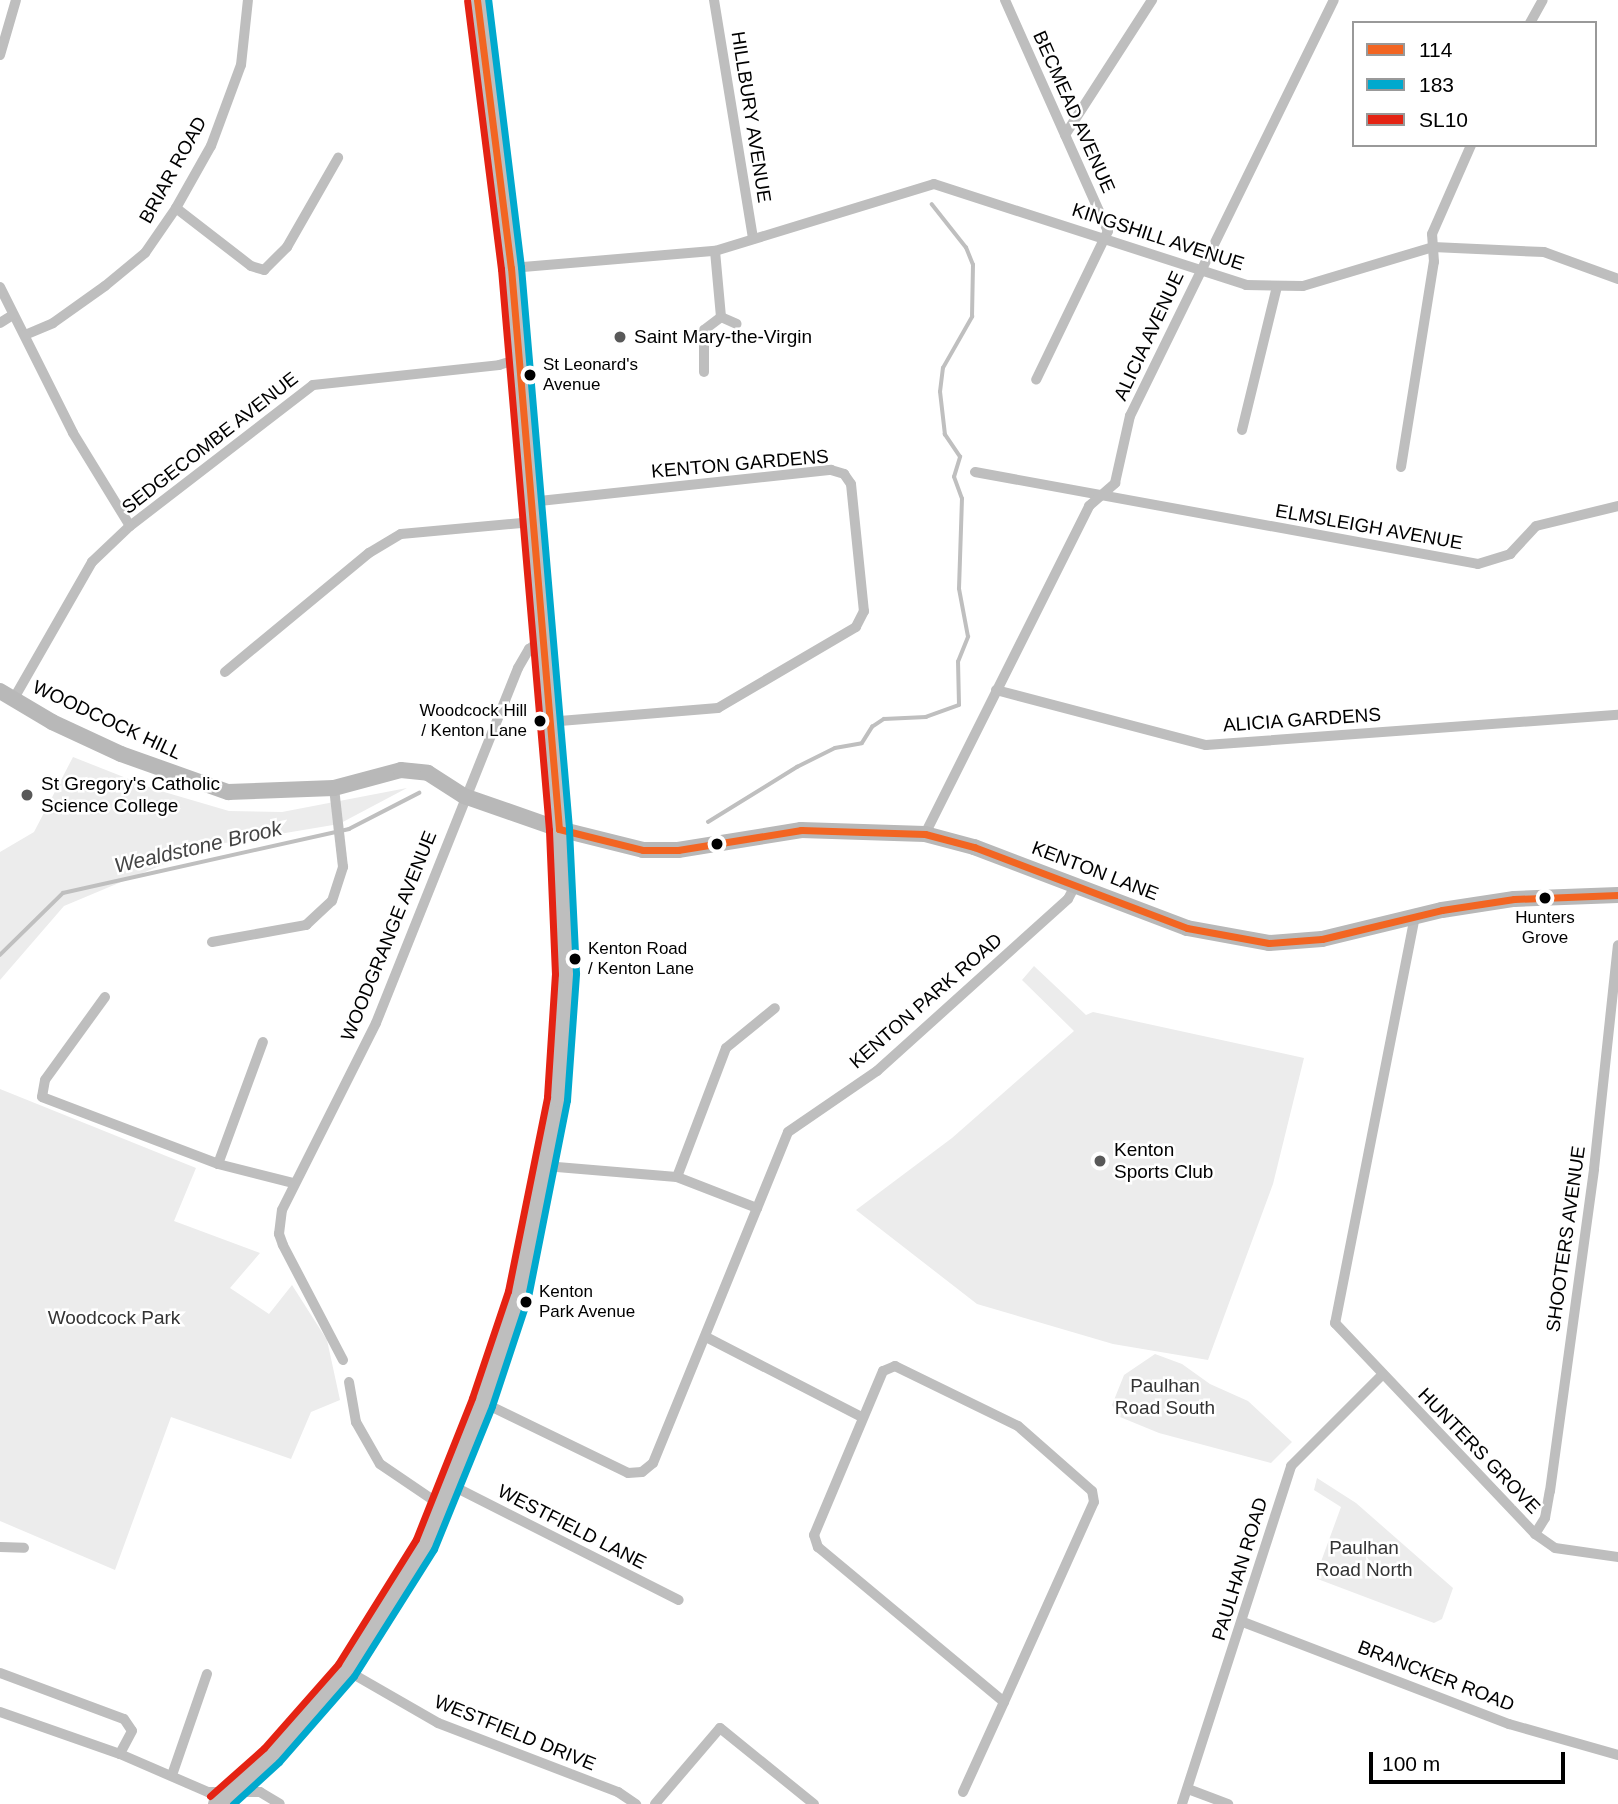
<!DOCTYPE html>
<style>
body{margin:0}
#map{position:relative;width:1618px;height:1804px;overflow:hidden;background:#fff;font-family:Helvetica,sans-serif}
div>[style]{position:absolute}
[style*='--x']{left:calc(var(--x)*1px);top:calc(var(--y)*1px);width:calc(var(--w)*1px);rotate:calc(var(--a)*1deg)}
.green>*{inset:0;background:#ececec}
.stream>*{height:3.5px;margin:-1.75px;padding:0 1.75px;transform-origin:1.75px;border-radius:1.75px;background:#bfbfbf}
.street>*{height:10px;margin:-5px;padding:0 5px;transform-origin:5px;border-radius:5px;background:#bebebe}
.secondary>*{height:16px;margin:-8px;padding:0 8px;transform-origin:8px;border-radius:8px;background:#b8b8b8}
.primary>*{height:18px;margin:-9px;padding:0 9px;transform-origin:9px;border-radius:9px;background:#bebebe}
.bus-1>*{height:7px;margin:-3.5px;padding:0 3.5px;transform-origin:3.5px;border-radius:3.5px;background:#f26522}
.bus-2>*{height:7px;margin:-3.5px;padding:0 3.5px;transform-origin:3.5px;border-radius:3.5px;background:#00a9ce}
.bus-3>*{height:7px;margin:-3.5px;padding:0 3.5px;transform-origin:3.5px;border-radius:3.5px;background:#e42313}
.dots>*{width:19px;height:19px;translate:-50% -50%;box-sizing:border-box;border:4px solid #fff;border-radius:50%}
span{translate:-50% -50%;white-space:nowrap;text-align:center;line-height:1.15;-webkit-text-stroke:5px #fff;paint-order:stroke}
.bus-label{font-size:17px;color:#000}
.left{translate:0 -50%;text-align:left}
.right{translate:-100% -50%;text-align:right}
.street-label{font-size:19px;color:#000}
.poi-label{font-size:19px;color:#000}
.park-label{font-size:19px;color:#333}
.water-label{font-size:21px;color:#444;font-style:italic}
.legend{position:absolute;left:1352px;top:21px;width:245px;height:126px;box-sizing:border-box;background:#fff;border:2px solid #999;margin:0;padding:9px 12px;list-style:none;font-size:21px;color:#000}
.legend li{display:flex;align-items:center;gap:14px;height:35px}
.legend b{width:35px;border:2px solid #999}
.scale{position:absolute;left:1369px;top:1752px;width:196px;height:32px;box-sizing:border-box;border:4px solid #000;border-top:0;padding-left:9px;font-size:21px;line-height:24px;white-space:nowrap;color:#000;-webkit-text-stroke:5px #fff;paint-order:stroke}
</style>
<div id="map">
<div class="green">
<i style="clip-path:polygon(73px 757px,154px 789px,229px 811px,282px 812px,407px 788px,339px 824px,207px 846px,64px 906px,0 980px,0 852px,34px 832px)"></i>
<i style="clip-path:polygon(1034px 966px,1086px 1015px,1093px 1012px,1304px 1058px,1273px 1184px,1208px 1360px,1113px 1344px,977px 1304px,856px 1210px,952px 1138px,1074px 1031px,1022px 980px)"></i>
<i style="clip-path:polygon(0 1089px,196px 1168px,174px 1221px,260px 1253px,230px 1288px,269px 1314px,292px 1285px,327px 1340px,340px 1400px,311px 1412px,291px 1459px,171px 1417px,115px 1570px,0 1521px)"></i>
<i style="clip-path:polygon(1155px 1354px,1182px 1364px,1210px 1384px,1248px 1401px,1292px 1442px,1271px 1463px,1159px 1433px,1120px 1417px,1112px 1405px,1124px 1375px)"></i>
<i style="clip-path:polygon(1317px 1478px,1356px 1503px,1453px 1588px,1442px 1619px,1434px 1623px,1315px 1578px,1341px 1507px,1314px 1490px)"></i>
</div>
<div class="stream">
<i style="--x:708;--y:822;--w:105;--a:-31.7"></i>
<i style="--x:797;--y:767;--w:42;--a:-26.6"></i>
<i style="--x:835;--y:748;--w:27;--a:-10"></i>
<i style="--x:862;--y:743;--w:19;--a:-58"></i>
<i style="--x:872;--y:727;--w:14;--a:-34"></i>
<i style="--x:884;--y:719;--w:42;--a:-2.7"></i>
<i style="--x:926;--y:717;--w:35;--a:-20"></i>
<i style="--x:959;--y:705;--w:43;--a:-91.3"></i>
<i style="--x:958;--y:662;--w:27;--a:-68"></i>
<i style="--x:968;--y:637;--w:49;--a:-100.6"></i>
<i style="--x:959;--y:589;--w:90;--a:-88.1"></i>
<i style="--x:962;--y:499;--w:23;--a:-110"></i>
<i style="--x:954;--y:477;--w:21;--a:-73"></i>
<i style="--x:960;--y:457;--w:27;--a:-124"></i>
<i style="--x:945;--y:435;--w:43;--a:-96.6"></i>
<i style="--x:940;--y:392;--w:24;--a:-83"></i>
<i style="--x:943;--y:368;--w:59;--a:-60.4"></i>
<i style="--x:972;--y:317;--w:52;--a:-88.9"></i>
<i style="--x:973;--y:265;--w:18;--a:-112"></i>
<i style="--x:966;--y:248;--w:55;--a:-128.3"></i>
<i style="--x:0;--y:955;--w:88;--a:-44.5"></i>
<i style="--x:63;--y:893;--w:293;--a:-12.6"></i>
<i style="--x:349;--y:829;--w:79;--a:-27.2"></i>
</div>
<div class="street">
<i style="--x:714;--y:0;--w:242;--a:80.7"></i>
<i style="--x:1005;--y:0;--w:253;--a:66"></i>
<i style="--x:1108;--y:231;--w:165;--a:115.8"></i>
<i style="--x:1530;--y:23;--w:26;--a:-61"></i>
<i style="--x:0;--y:55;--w:57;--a:-73.8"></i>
<i style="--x:1065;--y:135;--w:161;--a:-57.2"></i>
<i style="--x:176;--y:208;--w:95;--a:37.7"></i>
<i style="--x:251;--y:266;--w:14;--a:17"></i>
<i style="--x:264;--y:270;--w:33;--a:-45"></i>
<i style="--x:287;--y:247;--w:103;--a:-60.2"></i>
<i style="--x:715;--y:251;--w:66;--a:84.8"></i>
<i style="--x:511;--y:268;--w:205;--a:-4.8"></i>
<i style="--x:715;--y:251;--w:229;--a:-17"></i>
<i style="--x:934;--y:184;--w:328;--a:17.9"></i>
<i style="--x:1246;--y:285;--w:57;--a:1"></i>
<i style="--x:1303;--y:286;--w:136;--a:-16.7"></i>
<i style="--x:1433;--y:247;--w:111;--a:2.6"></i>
<i style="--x:1544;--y:252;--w:79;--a:20"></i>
<i style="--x:0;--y:287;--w:163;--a:63.4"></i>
<i style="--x:73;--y:433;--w:109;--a:58.5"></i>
<i style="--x:0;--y:323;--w:15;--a:-32"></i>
<i style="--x:25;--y:335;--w:30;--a:-23"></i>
<i style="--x:53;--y:323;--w:64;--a:-35.4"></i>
<i style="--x:105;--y:286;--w:52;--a:-39.5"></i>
<i style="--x:145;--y:253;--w:55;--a:-55.4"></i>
<i style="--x:176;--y:208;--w:71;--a:-60.6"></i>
<i style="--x:211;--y:146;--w:86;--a:-69.7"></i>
<i style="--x:241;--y:65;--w:65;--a:-83.9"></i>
<i style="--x:704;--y:372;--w:42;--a:-90"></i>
<i style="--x:704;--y:330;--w:21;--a:-37"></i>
<i style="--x:721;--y:317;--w:17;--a:24"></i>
<i style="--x:1242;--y:430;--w:148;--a:-76.3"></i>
<i style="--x:1401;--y:467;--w:208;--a:-80.9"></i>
<i style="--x:1434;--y:262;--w:28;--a:-94"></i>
<i style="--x:1432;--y:234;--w:97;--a:-66.3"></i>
<i style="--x:975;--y:472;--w:511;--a:10.36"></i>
<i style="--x:1478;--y:564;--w:34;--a:-17"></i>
<i style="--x:1510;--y:554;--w:38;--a:-47"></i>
<i style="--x:1536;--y:526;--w:84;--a:-13.7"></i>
<i style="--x:530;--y:502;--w:303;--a:-6.1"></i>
<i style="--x:831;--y:470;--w:14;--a:17"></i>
<i style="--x:844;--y:474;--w:12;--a:55"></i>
<i style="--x:851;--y:484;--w:128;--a:84.2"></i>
<i style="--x:864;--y:611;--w:18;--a:117"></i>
<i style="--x:856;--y:627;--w:160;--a:149.6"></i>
<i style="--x:718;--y:708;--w:171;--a:175.3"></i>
<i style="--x:225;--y:672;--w:187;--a:-39.6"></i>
<i style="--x:369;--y:553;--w:37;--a:-31"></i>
<i style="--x:401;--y:534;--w:132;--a:-5.2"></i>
<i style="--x:996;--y:690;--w:217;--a:14.7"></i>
<i style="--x:1206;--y:745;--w:413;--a:-4.2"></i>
<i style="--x:13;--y:700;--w:159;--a:-60.2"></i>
<i style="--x:92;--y:562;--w:52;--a:-43.5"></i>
<i style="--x:130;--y:526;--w:231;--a:-37.6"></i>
<i style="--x:313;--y:385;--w:187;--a:-6.1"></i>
<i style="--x:499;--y:365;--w:21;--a:-17"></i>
<i style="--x:925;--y:834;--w:367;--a:-63.4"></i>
<i style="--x:1089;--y:506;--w:35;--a:-41"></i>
<i style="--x:1115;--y:483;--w:69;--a:-77.4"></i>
<i style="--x:1130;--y:416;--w:463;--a:-63.9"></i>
<i style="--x:1415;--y:916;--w:415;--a:101.1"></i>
<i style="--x:1335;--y:1323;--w:291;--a:46.5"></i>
<i style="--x:1535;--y:1534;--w:24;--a:35"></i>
<i style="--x:1555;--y:1548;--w:64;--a:8.1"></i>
<i style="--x:212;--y:942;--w:96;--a:-10.3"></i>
<i style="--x:306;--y:925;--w:35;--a:-43"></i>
<i style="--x:332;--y:901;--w:36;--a:-72"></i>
<i style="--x:343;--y:867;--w:80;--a:-96.5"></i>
<i style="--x:105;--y:997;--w:102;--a:125.9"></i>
<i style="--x:45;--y:1080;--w:17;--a:100"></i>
<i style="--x:42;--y:1097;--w:188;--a:20.8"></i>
<i style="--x:218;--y:1164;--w:77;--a:14.2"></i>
<i style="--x:218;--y:1164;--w:130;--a:-69.8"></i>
<i style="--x:545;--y:1166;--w:132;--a:4.8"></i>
<i style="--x:677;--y:1177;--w:86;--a:21.2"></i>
<i style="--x:677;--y:1177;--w:138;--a:-69.2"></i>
<i style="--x:726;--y:1048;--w:63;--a:-39.2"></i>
<i style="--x:708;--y:1338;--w:173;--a:27.2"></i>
<i style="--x:343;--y:1360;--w:130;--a:-117.6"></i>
<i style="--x:283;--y:1245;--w:12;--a:-110"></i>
<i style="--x:279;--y:1234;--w:24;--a:-83"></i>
<i style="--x:282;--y:1210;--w:209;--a:-63.3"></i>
<i style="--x:376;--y:1023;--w:382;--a:-68.2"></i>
<i style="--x:518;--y:668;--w:22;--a:-60"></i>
<i style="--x:529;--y:649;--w:16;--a:-35"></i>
<i style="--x:349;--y:1382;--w:41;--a:80.1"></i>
<i style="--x:356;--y:1422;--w:48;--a:60.3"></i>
<i style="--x:380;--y:1464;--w:75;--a:34.1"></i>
<i style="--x:482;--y:1402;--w:162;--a:25.9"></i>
<i style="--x:628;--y:1473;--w:14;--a:-4"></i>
<i style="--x:642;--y:1472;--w:14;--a:-39"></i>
<i style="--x:653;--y:1463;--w:357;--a:-67.8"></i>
<i style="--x:788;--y:1132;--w:108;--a:-34.4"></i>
<i style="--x:877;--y:1071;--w:257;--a:-42"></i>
<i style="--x:1068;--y:899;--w:15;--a:-62"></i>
<i style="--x:451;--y:1485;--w:255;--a:26.8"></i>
<i style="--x:1535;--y:1534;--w:19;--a:-58"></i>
<i style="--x:1545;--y:1518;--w:27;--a:-80"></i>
<i style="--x:1550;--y:1491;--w:325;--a:-82.2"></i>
<i style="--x:1594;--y:1169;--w:225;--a:-83.9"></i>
<i style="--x:0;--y:1547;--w:24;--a:2"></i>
<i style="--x:1243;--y:1622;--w:285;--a:21"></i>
<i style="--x:1509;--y:1724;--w:113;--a:15.9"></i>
<i style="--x:346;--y:1670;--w:106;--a:29.9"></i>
<i style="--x:438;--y:1723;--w:193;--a:21"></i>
<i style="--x:618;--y:1792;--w:22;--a:34"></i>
<i style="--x:0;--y:1673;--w:132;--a:20.4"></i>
<i style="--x:124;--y:1719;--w:14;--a:56"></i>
<i style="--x:132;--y:1731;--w:26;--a:118"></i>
<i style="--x:0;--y:1712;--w:127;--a:19.3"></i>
<i style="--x:120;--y:1754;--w:96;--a:23.4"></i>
<i style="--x:208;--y:1792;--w:52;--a:0"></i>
<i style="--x:260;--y:1792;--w:23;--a:31"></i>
<i style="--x:172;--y:1775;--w:107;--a:-70.9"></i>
<i style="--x:1188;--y:1789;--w:43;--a:20.6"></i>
<i style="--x:963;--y:1792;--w:99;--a:-65.5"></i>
<i style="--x:1004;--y:1702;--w:219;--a:-65.8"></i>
<i style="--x:1094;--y:1502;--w:11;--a:-100"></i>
<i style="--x:1092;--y:1491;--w:98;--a:-138.7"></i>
<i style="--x:1018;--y:1426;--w:137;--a:-154"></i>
<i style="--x:895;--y:1366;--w:13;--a:157"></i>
<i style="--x:883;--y:1371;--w:178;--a:112.8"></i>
<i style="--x:814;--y:1535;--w:13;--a:72"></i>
<i style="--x:818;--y:1547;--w:242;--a:39.8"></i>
<i style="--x:655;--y:1804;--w:100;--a:-49.5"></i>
<i style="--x:720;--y:1728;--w:121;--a:39"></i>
<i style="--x:1182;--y:1804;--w:355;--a:-72.1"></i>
<i style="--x:1291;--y:1466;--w:129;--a:-45"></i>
</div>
<div class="secondary">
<i style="--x:0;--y:691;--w:61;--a:30.8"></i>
<i style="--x:52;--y:722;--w:76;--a:24.9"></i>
<i style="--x:121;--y:754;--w:114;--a:19.6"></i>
<i style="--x:228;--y:792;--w:106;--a:-2.2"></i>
<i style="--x:334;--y:788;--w:69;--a:-15"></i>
<i style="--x:401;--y:770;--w:27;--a:6"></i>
<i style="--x:428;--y:773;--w:43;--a:32.6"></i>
<i style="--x:464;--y:796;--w:101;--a:19.2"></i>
<i style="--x:559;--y:829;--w:87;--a:14"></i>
<i style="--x:643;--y:850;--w:35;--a:0"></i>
<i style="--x:678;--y:850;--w:125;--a:-9.2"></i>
<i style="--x:801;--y:830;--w:124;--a:1.8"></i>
<i style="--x:925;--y:834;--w:51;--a:14.9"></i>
<i style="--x:974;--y:847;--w:228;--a:20.8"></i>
<i style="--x:1187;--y:928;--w:83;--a:10.4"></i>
<i style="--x:1269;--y:943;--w:53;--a:-4.3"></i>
<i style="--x:1322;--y:939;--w:123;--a:-13.6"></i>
<i style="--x:1442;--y:910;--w:73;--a:-8.7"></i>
<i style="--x:1514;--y:899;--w:104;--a:-2.2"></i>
</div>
<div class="primary">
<i style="--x:217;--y:1804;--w:73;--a:-42.2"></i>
<i style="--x:271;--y:1755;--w:113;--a:-48.6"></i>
<i style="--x:346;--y:1670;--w:149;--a:-57.9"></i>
<i style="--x:425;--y:1544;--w:153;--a:-68.1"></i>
<i style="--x:482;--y:1402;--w:114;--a:-71.6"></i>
<i style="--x:518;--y:1294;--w:200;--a:-78.7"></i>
<i style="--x:557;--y:1098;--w:124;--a:-85.8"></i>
<i style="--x:566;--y:974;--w:145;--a:-92.8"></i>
<i style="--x:559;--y:829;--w:563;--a:-94.89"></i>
<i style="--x:511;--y:268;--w:270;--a:-97.2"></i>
</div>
<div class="bus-1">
<i style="--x:477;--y:0;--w:270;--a:82.8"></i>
<i style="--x:511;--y:268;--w:563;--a:85.11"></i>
<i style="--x:559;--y:829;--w:87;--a:14"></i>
<i style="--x:643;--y:850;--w:35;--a:0"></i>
<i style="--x:678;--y:850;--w:125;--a:-9.2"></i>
<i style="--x:801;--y:830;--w:124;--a:1.8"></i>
<i style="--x:925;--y:834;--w:51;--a:14.9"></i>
<i style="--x:974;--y:847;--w:228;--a:20.8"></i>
<i style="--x:1187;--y:928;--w:83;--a:10.4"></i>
<i style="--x:1269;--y:943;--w:53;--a:-4.3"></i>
<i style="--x:1322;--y:939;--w:123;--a:-13.6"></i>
<i style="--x:1442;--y:910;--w:73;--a:-8.7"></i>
<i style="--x:1514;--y:899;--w:104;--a:-2.2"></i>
</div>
<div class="bus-2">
<i style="--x:233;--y:1804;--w:62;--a:-42.4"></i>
<i style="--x:279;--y:1762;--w:114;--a:-48.9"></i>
<i style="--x:354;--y:1676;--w:150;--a:-57.8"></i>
<i style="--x:434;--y:1549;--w:154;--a:-67.9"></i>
<i style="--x:492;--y:1406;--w:115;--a:-71.7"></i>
<i style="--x:528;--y:1297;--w:201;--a:-78.8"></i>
<i style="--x:567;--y:1100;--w:127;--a:-85.9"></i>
<i style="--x:576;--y:973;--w:145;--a:-92.8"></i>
<i style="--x:569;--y:828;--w:563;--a:-94.89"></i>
<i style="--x:521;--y:267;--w:269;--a:-97"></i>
</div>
<div class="bus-3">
<i style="--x:210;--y:1796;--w:72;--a:-41.6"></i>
<i style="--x:264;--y:1748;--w:112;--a:-48.6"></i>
<i style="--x:338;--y:1664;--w:147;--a:-58"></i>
<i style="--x:416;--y:1539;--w:152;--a:-68.3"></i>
<i style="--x:472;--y:1398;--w:113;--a:-71.4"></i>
<i style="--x:508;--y:1291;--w:198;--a:-78.6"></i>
<i style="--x:547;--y:1097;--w:123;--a:-86.3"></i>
<i style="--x:555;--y:974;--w:144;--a:-92.4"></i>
<i style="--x:549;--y:830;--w:563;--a:-94.89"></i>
<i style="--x:501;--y:269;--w:270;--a:-97.2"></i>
</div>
<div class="dots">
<i style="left:620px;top:337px;background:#595959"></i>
<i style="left:530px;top:375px;background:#000"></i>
<i style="left:540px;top:721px;background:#000"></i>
<i style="left:27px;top:795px;background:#595959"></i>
<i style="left:717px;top:844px;background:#000"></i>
<i style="left:1545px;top:898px;background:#000"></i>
<i style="left:575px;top:959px;background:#000"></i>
<i style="left:1100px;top:1161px;background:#595959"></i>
<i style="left:526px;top:1302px;background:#000"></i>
</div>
<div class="bus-label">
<span class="left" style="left:543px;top:375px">St Leonard's<br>Avenue</span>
<span class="right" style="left:527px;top:721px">Woodcock Hill<br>/ Kenton Lane</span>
<span style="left:1545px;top:928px">Hunters<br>Grove</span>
<span class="left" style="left:588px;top:959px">Kenton Road<br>/ Kenton Lane</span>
<span class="left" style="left:539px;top:1302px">Kenton<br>Park Avenue</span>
</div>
<div class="street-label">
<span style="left:1074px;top:112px;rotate:66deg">BECMEAD AVENUE</span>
<span style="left:751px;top:117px;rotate:81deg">HILLBURY AVENUE</span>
<span style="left:173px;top:170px;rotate:-61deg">BRIAR ROAD</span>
<span style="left:1158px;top:237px;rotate:18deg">KINGSHILL AVENUE</span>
<span style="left:1149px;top:336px;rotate:-65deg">ALICIA AVENUE</span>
<span style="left:210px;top:443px;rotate:-38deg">SEDGECOMBE AVENUE</span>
<span style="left:740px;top:464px;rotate:-5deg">KENTON GARDENS</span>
<span style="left:1369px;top:527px;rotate:10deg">ELMSLEIGH AVENUE</span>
<span style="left:107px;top:720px;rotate:25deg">WOODCOCK HILL</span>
<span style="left:1302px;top:720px;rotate:-4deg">ALICIA GARDENS</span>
<span style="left:1095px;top:871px;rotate:21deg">KENTON LANE</span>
<span style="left:389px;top:936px;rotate:-68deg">WOODGRANGE AVENUE</span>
<span style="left:926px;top:1001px;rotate:-41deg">KENTON PARK ROAD</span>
<span style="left:1566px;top:1239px;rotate:-82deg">SHOOTERS AVENUE</span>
<span style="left:1479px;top:1451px;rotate:46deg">HUNTERS GROVE</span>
<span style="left:572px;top:1527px;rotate:27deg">WESTFIELD LANE</span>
<span style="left:1240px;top:1569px;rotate:-73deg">PAULHAN ROAD</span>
<span style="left:1436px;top:1676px;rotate:21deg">BRANCKER ROAD</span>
<span style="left:515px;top:1733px;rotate:22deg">WESTFIELD DRIVE</span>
</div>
<div class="poi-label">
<span class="left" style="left:634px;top:337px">Saint Mary-the-Virgin</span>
<span class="left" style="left:41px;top:795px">St Gregory's Catholic<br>Science College</span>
<span class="left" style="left:1114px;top:1161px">Kenton<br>Sports Club</span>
</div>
<div class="park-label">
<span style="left:114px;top:1318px">Woodcock Park</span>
<span style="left:1165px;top:1397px">Paulhan<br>Road South</span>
<span style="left:1364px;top:1559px">Paulhan<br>Road North</span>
</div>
<div class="water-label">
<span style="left:198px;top:847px;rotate:-13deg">Wealdstone Brook</span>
</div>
<ul class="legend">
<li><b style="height:9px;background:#f26522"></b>114</li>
<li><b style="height:9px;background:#00a9ce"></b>183</li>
<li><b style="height:9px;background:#e42313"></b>SL10</li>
</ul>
<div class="scale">100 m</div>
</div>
